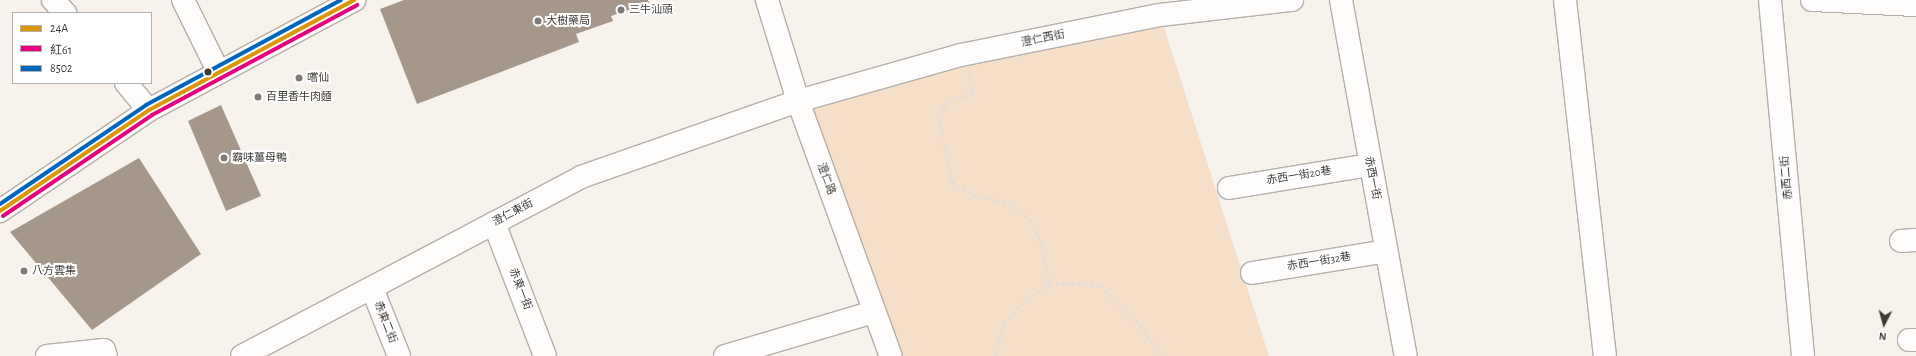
<!DOCTYPE html>
<meta charset="utf-8">
<style>
body{margin:0}
#map{position:relative;width:1916px;height:356px;overflow:hidden;background:#f7f2ec;font-family:"Alegreya Sans","Noto Sans TC",sans-serif}
div>[style]{position:absolute}
[style*='--x']{left:calc(var(--x)*1px);top:calc(var(--y)*1px);width:calc(var(--w)*1px);rotate:calc(var(--a)*1deg)}
.green>*{inset:0;background:#f6dfc8}
.building>*{inset:0;background:#a5988a}
.path>*{height:2.5px;margin-top:-1.25px;transform-origin:0;background:repeating-linear-gradient(90deg,#dfdedc 0 3px,transparent 0 6px)}
.roads{filter:drop-shadow(1px 0 #b3afab) drop-shadow(-1px 0 #b3afab) drop-shadow(0 1px #b3afab) drop-shadow(0 -1px #b3afab)}
.minor>*{height:22px;margin:-11px;padding:0 11px;transform-origin:11px;border-radius:11px;background:#fefdfc}
.bus-1>*{height:4px;margin:-2px;padding:0 2px;transform-origin:2px;border-radius:2px;background:#db9608}
.bus-2>*{height:4px;margin:-2px;padding:0 2px;transform-origin:2px;border-radius:2px;background:#e5007d}
.bus-3>*{height:4px;margin:-2px;padding:0 2px;transform-origin:2px;border-radius:2px;background:#0065bd}
.dots>*{width:11px;height:11px;translate:-50% -50%;box-sizing:border-box;border:2px solid #fff;border-radius:50%}
span{translate:-50% -50%;white-space:nowrap;text-align:center;line-height:1.15;-webkit-text-stroke:4px #fff;paint-order:stroke}
.poi-label{font-size:11px;color:#3f3b37}
.left{translate:0 -50%;text-align:left}
.street-label{font-size:11px;color:#3f3b37}
.legend{position:absolute;left:12px;top:12px;width:140px;height:72px;box-sizing:border-box;background:#fff;border:1px solid #b2b1af;margin:0;padding:5px 7px;list-style:none;font-size:12px;color:#3f3b37}
.legend li{display:flex;align-items:center;gap:8px;height:20px}
.legend b{width:20px;border:1px solid #b2b1af}
.north{position:absolute;left:1864px;top:304px;width:40px;height:40px;-webkit-text-stroke:3px #fff;paint-order:stroke;rotate:186deg;font-size:11px;font-weight:700;line-height:16px;text-align:center;color:#3f3b37}
.north::after{content:'';display:block;margin:auto;width:14px;height:18px;background:#3f3b37;clip-path:polygon(50% 0,100% 100%,50% 72%,0 100%)}
</style>
<div id="map">
<div class="green">
<i style="clip-path:polygon(1160px 15px,1269px 356px,889px 356px,798px 101px)"></i>
</div>
<div class="building">
<i style="clip-path:polygon(404px 0,648px 0,649px 3px,611px 16px,613px 21px,576px 34px,579px 42px,417px 104px,380px 9px)"></i>
<i style="clip-path:polygon(221px 105px,261px 196px,226px 211px,188px 121px)"></i>
<i style="clip-path:polygon(139px 158px,201px 254px,92px 330px,10px 232px)"></i>
</div>
<div class="path">
<i style="--x:969;--y:76;--w:18;--a:74"></i>
<i style="--x:974;--y:93;--w:25;--a:162"></i>
<i style="--x:950;--y:101;--w:11;--a:135"></i>
<i style="--x:942;--y:109;--w:17;--a:93"></i>
<i style="--x:941;--y:126;--w:57;--a:78.9"></i>
<i style="--x:952;--y:182;--w:26;--a:31"></i>
<i style="--x:974;--y:195;--w:37;--a:14"></i>
<i style="--x:1010;--y:204;--w:26;--a:37"></i>
<i style="--x:1031;--y:220;--w:21;--a:65"></i>
<i style="--x:1040;--y:239;--w:47;--a:77.7"></i>
<i style="--x:995;--y:356;--w:35;--a:-75"></i>
<i style="--x:1004;--y:322;--w:32;--a:-46"></i>
<i style="--x:1026;--y:299;--w:28;--a:-30"></i>
<i style="--x:1050;--y:285;--w:22;--a:-5"></i>
<i style="--x:1072;--y:283;--w:29;--a:6"></i>
<i style="--x:1101;--y:286;--w:57;--a:45"></i>
<i style="--x:1141;--y:326;--w:37;--a:55"></i>
</div>
<div class="roads">
<div class="minor">
<i style="--x:53;--y:0;--w:18;--a:47"></i>
<i style="--x:183;--y:0;--w:81;--a:63.7"></i>
<i style="--x:767;--y:0;--w:106;--a:72.9"></i>
<i style="--x:798;--y:101;--w:271;--a:70"></i>
<i style="--x:1341;--y:0;--w:362;--a:79.7"></i>
<i style="--x:1565;--y:0;--w:358;--a:83.6"></i>
<i style="--x:1770;--y:0;--w:358;--a:84.7"></i>
<i style="--x:1812;--y:0;--w:104;--a:2.8"></i>
<i style="--x:126;--y:83;--w:35;--a:50"></i>
<i style="--x:1229;--y:188;--w:143;--a:-9.3"></i>
<i style="--x:0;--y:211;--w:180;--a:-34.1"></i>
<i style="--x:149;--y:110;--w:233;--a:-28.2"></i>
<i style="--x:494;--y:223;--w:142;--a:69"></i>
<i style="--x:1901;--y:241;--w:15;--a:-4"></i>
<i style="--x:1252;--y:273;--w:136;--a:-9.3"></i>
<i style="--x:372;--y:288;--w:73;--a:68.3"></i>
<i style="--x:1909;--y:340;--w:7;--a:0"></i>
<i style="--x:47;--y:356;--w:57;--a:-6"></i>
<i style="--x:104;--y:350;--w:6;--a:72"></i>
<i style="--x:242;--y:356;--w:383;--a:-27.8"></i>
<i style="--x:581;--y:177;--w:230;--a:-19.3"></i>
<i style="--x:798;--y:101;--w:169;--a:-15.8"></i>
<i style="--x:961;--y:55;--w:203;--a:-11.4"></i>
<i style="--x:1160;--y:15;--w:133;--a:-6.5"></i>
<i style="--x:725;--y:356;--w:155;--a:-16.5"></i>
</div>
</div>
<div class="bus-1">
<i style="--x:0;--y:211;--w:180;--a:-34.1"></i>
<i style="--x:149;--y:110;--w:233;--a:-28.2"></i>
</div>
<div class="bus-2">
<i style="--x:3;--y:216;--w:180;--a:-34.1"></i>
<i style="--x:152;--y:115;--w:233;--a:-28.2"></i>
</div>
<div class="bus-3">
<i style="--x:0;--y:204;--w:176;--a:-34.1"></i>
<i style="--x:146;--y:105;--w:221;--a:-28.3"></i>
</div>
<div class="dots">
<i style="left:621px;top:10px;background:#7f7b76"></i>
<i style="left:538px;top:21px;background:#7f7b76"></i>
<i style="left:208px;top:72px;background:#3f3b37"></i>
<i style="left:299px;top:78px;background:#7f7b76"></i>
<i style="left:258px;top:97px;background:#7f7b76"></i>
<i style="left:224px;top:158px;background:#7f7b76"></i>
<i style="left:24px;top:271px;background:#7f7b76"></i>
</div>
<div class="poi-label">
<span class="left" style="left:629px;top:10px">三牛汕頭</span>
<span class="left" style="left:546px;top:21px">大樹藥局</span>
<span class="left" style="left:307px;top:78px">嚐仙</span>
<span class="left" style="left:266px;top:97px">百里香牛肉麵</span>
<span class="left" style="left:232px;top:158px">霸味薑母鴨</span>
<span class="left" style="left:32px;top:271px">八方雲集</span>
</div>
<div class="street-label">
<span style="left:1043px;top:39px;rotate:-11deg">澄仁西街</span>
<span style="left:1299px;top:176px;rotate:-9deg">赤西一街20巷</span>
<span style="left:1372px;top:178px;rotate:79deg">赤西一街</span>
<span style="left:1787px;top:178px;rotate:-95deg">赤西二街</span>
<span style="left:826px;top:179px;rotate:70deg">澄仁路</span>
<span style="left:513px;top:213px;rotate:-28deg">澄仁東街</span>
<span style="left:1319px;top:262px;rotate:-9deg">赤西一街32巷</span>
<span style="left:520px;top:289px;rotate:69deg">赤東一街</span>
<span style="left:385px;top:322px;rotate:69deg">赤東二街</span>
</div>
<ul class="legend">
<li><b style="height:5px;background:#db9608"></b>24A</li>
<li><b style="height:5px;background:#e5007d"></b>紅61</li>
<li><b style="height:5px;background:#0065bd"></b>8502</li>
</ul>
<div class="north">N</div>
</div>
